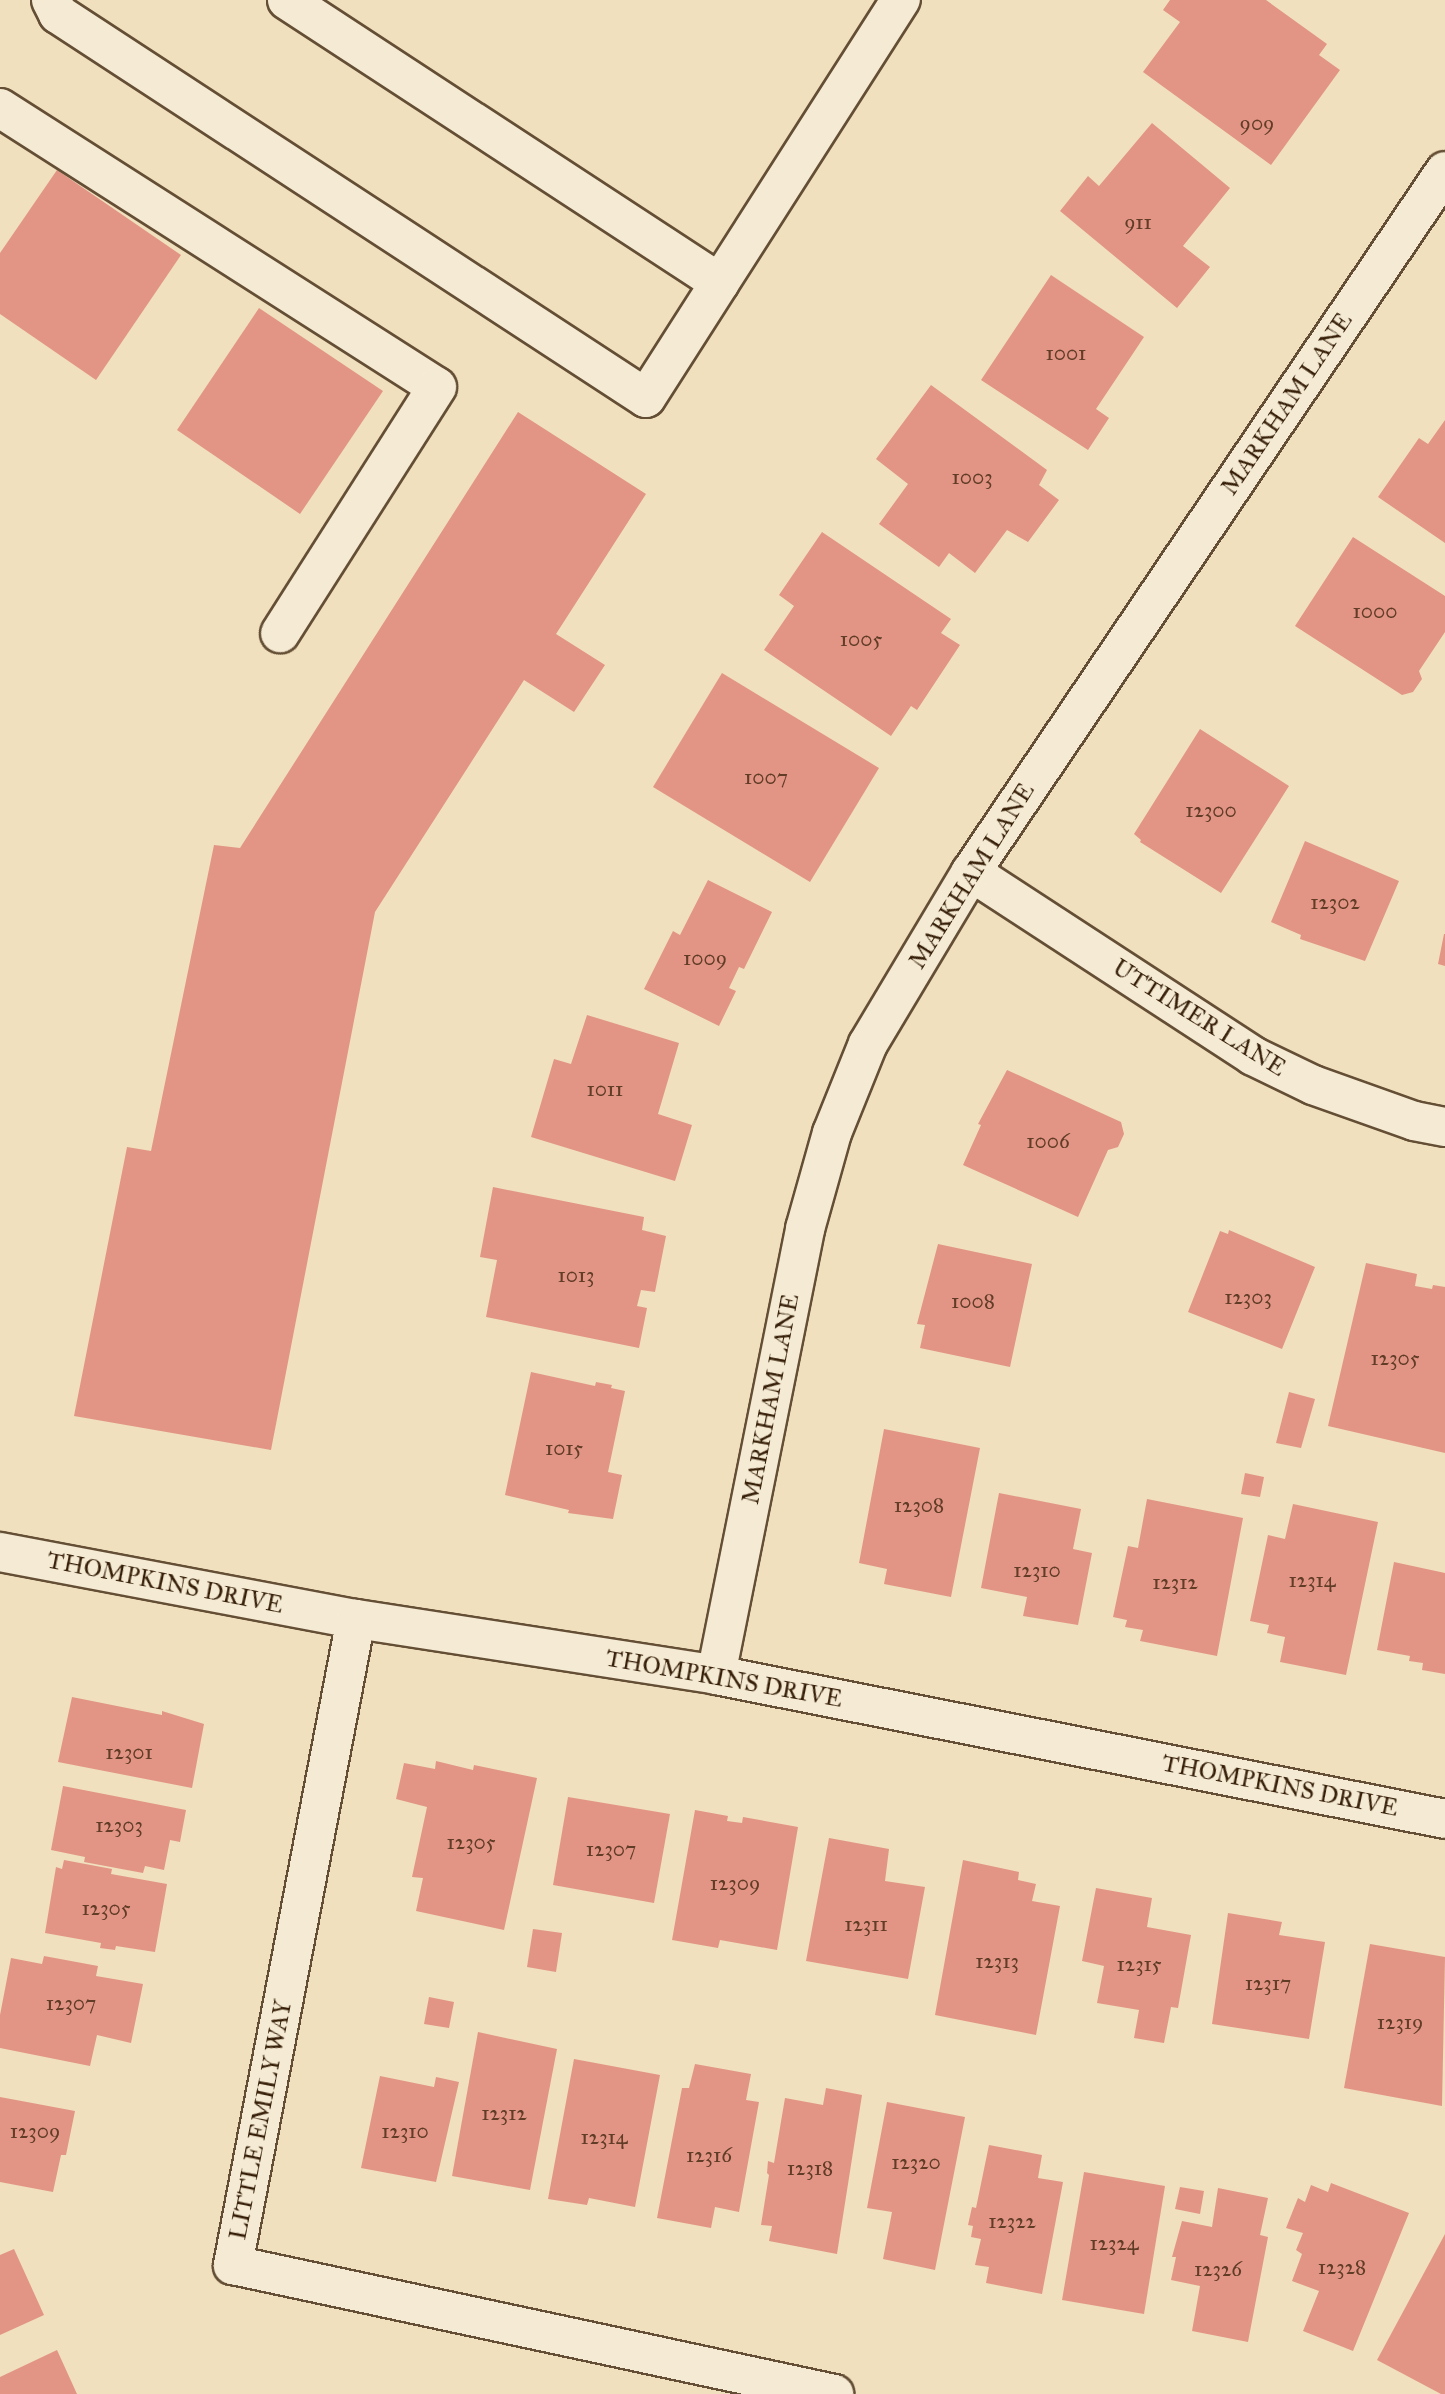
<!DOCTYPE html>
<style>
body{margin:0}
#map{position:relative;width:1445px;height:2394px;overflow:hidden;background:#f0e0bd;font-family:"IM FELL Great Primer",serif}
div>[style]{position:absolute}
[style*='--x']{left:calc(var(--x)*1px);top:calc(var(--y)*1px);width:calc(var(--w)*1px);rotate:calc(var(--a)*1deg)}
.building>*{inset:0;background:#e29585}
.roads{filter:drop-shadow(2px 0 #644e35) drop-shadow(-2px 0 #644e35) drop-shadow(0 2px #644e35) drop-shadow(0 -2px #644e35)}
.minor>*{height:38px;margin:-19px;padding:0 19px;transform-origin:19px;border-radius:19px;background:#f5ebd4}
span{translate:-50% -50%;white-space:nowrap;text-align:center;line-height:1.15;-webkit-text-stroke:7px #f5ebd4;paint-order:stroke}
.number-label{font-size:21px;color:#613c27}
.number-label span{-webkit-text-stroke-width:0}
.street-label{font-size:24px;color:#361e08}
</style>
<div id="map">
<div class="building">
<i style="clip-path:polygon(1170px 0,1266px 0,1327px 44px,1319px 55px,1340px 70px,1271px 165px,1143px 72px,1180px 22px,1163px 10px)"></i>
<i style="clip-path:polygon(1152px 123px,1230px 188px,1183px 246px,1210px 267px,1177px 308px,1060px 211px,1088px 176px,1099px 186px)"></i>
<i style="clip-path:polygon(57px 170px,181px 255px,96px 380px,0 314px,0 253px)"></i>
<i style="clip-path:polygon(1051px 275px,1144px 337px,1096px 409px,1109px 418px,1088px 450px,981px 380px)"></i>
<i style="clip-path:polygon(259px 308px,383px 391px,300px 514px,177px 430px)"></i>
<i style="clip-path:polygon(931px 385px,1047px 470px,1039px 485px,1059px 500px,1028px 542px,1007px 530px,975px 573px,949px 553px,939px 567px,879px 524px,908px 484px,876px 459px)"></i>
<i style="clip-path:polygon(518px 412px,646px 494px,556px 634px,605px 665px,574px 712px,524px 680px,375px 912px,271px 1450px,74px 1416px,127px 1147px,151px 1151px,214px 845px,240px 848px)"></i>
<i style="clip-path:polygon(1445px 420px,1445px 543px,1378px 497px,1419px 438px,1428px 444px)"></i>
<i style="clip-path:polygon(822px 532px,951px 619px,941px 633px,960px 645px,917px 710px,911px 706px,891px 736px,764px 650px,794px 606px,779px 595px)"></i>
<i style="clip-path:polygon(1353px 537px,1445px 596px,1445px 632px,1419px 671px,1422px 679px,1413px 692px,1402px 695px,1295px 626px)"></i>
<i style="clip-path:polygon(722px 673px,879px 768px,810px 882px,653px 787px)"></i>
<i style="clip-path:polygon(1200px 729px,1289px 786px,1221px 893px,1140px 842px,1141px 840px,1134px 834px)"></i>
<i style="clip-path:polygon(1305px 841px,1399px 881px,1365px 961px,1300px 939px,1301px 935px,1271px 922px)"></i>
<i style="clip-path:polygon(708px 880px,772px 912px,744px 969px,739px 967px,729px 988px,736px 991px,719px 1026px,644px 989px,673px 931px,680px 935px)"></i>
<i style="clip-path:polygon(1444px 934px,1445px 934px,1445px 966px,1438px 964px)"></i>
<i style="clip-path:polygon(587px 1015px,679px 1043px,658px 1114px,692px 1125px,675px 1181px,531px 1137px,554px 1059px,571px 1064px)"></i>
<i style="clip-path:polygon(1007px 1070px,1121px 1122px,1124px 1134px,1118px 1147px,1108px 1150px,1078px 1217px,963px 1165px,981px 1125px,978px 1124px)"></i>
<i style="clip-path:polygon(493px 1187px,644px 1217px,642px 1230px,666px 1236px,655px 1292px,641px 1290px,637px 1306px,647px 1308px,639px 1348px,486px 1317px,497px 1260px,480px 1257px)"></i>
<i style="clip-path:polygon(1229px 1230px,1315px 1267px,1282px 1349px,1188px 1312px,1220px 1231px,1228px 1234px)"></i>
<i style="clip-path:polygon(938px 1244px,1032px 1264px,1010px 1367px,920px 1348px,925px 1325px,917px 1324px)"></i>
<i style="clip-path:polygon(1366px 1263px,1417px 1274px,1415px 1286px,1432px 1289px,1433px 1285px,1445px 1287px,1445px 1453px,1328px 1426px)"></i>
<i style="clip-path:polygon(531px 1372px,595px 1386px,596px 1382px,612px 1385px,611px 1388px,625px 1391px,608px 1472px,622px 1475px,613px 1519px,568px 1513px,569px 1510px,505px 1495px)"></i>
<i style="clip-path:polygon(1289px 1392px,1315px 1399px,1301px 1448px,1276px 1443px)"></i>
<i style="clip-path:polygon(884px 1429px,980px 1448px,951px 1597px,884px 1584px,887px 1569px,859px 1563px)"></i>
<i style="clip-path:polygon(1245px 1473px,1264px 1477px,1260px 1497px,1241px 1494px)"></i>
<i style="clip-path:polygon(999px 1493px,1081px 1509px,1073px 1549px,1092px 1553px,1078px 1625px,1023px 1616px,1027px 1597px,981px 1588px)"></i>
<i style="clip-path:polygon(1147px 1499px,1243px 1518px,1217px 1656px,1140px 1641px,1143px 1630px,1125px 1627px,1127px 1620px,1113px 1617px,1128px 1546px,1138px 1548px)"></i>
<i style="clip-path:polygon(1293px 1504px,1378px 1522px,1346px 1675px,1280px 1662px,1285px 1637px,1267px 1633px,1269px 1625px,1250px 1621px,1268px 1535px,1285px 1539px)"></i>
<i style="clip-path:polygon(1394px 1562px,1445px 1573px,1445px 1674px,1422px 1670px,1423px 1663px,1409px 1661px,1410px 1656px,1377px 1650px)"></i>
<i style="clip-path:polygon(72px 1697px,162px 1715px,162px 1711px,204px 1724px,192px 1788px,58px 1762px)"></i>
<i style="clip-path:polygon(436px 1761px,473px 1770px,474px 1765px,537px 1778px,504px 1930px,416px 1911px,423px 1878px,412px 1877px,427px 1807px,396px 1799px,404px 1763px,435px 1769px)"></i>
<i style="clip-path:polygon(63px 1786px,186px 1810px,180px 1842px,170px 1840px,164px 1870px,145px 1866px,143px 1873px,84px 1862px,85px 1857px,51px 1850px)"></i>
<i style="clip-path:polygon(568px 1797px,670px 1814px,654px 1903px,553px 1885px)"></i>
<i style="clip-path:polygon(695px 1810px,728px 1816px,727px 1821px,742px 1823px,743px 1817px,798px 1827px,777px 1950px,720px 1940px,718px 1948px,672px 1940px)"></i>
<i style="clip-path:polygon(829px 1838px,889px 1849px,885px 1881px,925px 1887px,908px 1979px,806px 1961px)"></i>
<i style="clip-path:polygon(64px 1860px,112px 1869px,111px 1874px,167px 1884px,155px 1952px,116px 1946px,115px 1950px,100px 1948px,101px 1943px,45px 1933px,56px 1867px,62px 1869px)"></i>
<i style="clip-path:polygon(963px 1860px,1019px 1872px,1018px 1880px,1036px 1884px,1032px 1901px,1060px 1906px,1036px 2035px,935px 2015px)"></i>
<i style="clip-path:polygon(1096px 1888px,1152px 1898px,1147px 1927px,1191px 1935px,1178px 2008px,1171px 2007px,1164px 2043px,1134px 2038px,1139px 2010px,1097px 2003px,1104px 1966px,1082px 1961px)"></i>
<i style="clip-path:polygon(1228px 1913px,1282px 1922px,1279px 1935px,1325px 1942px,1309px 2039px,1212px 2024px)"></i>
<i style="clip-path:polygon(533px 1929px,562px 1933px,556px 1972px,527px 1967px)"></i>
<i style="clip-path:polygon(1370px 1944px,1445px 1957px,1442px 2106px,1344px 2088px)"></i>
<i style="clip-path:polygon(44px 1956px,98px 1966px,96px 1976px,143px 1984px,131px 2043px,97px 2035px,90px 2066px,0 2048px,0 2015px,11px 1958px,42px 1964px)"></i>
<i style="clip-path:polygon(429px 1997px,454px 2002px,449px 2028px,424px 2024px)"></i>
<i style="clip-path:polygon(478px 2032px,557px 2049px,530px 2190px,452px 2176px)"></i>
<i style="clip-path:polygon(574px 2059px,660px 2075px,635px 2207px,589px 2198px,587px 2205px,548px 2199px)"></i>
<i style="clip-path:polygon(695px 2064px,751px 2074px,746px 2100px,759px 2102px,739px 2212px,715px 2207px,711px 2228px,657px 2218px,682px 2088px,689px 2088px)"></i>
<i style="clip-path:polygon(380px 2076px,434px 2087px,436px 2077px,459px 2082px,436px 2182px,361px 2168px)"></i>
<i style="clip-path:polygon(826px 2088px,862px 2095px,837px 2254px,769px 2241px,772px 2226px,761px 2225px,769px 2175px,767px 2173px,768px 2161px,774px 2163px,785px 2098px,823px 2105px)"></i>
<i style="clip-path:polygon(0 2097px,75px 2111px,66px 2155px,61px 2155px,53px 2192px,0 2182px)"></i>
<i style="clip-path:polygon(887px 2102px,965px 2117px,935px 2270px,883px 2259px,892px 2212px,867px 2208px)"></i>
<i style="clip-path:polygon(989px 2145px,1042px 2155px,1038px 2178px,1063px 2182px,1042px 2294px,986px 2283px,989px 2267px,975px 2265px,981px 2239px,971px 2237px,973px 2226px,968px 2225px,972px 2207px,976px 2208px)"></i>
<i style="clip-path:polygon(1084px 2172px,1165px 2186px,1144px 2314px,1062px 2300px)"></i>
<i style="clip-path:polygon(1331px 2183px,1409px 2213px,1353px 2351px,1303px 2331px,1319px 2291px,1292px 2281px,1302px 2254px,1296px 2250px,1303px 2233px,1286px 2228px,1298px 2198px,1305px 2202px,1311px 2185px,1328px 2192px)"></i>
<i style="clip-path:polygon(1180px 2187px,1204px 2191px,1200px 2214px,1175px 2209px)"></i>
<i style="clip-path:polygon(1218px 2188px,1268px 2198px,1260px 2235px,1268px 2237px,1248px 2342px,1192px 2331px,1200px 2286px,1171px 2280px,1176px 2257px,1172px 2257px,1182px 2221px,1212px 2227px)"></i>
<i style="clip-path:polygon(1445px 2234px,1445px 2394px,1441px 2394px,1377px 2360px)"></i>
<i style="clip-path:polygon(14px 2249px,44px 2315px,0 2335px,0 2255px)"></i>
<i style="clip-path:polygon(57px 2350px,77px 2394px,0 2394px,0 2377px)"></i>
</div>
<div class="roads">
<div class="minor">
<i style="--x:51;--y:0;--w:16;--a:63"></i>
<i style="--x:58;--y:14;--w:702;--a:33.15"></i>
<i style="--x:646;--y:398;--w:473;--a:-57.4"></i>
<i style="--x:287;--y:0;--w:517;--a:33.17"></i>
<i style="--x:0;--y:108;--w:518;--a:32.56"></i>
<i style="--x:437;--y:387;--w:292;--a:122.5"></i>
<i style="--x:971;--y:872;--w:337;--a:33.1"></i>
<i style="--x:1253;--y:1056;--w:67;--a:25.8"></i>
<i style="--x:1313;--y:1085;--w:107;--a:19.6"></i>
<i style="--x:1414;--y:1121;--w:32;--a:11"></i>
<i style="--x:0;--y:1552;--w:362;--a:10.7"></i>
<i style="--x:356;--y:1619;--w:364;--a:8.8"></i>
<i style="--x:716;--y:1675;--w:743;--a:11.17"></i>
<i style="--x:356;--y:1619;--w:658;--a:100.78"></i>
<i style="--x:233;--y:2265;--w:615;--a:12.11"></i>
<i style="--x:716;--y:1675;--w:455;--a:-78.7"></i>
<i style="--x:805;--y:1229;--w:100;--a:-74.3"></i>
<i style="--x:832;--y:1133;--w:96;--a:-68"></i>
<i style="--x:868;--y:1044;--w:200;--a:-59.1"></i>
<i style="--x:971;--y:872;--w:846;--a:-55.93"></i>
</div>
</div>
<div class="number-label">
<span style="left:1257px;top:123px">909</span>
<span style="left:1138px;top:222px">911</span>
<span style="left:1066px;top:353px">1001</span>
<span style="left:972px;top:477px">1003</span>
<span style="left:1375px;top:611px">1000</span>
<span style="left:861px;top:639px">1005</span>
<span style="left:766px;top:777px">1007</span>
<span style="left:1211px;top:810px">12300</span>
<span style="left:1335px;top:902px">12302</span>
<span style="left:705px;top:958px">1009</span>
<span style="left:605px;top:1089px">1011</span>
<span style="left:1048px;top:1141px">1006</span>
<span style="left:576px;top:1275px">1013</span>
<span style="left:1248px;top:1297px">12303</span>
<span style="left:973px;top:1301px">1008</span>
<span style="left:1395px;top:1358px">12305</span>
<span style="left:564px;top:1448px">1015</span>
<span style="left:919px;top:1505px">12308</span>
<span style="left:1037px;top:1570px">12310</span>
<span style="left:1312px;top:1580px">12314</span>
<span style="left:1175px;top:1582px">12312</span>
<span style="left:129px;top:1752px">12301</span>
<span style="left:119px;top:1825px">12303</span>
<span style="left:471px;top:1842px">12305</span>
<span style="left:611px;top:1849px">12307</span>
<span style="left:735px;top:1883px">12309</span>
<span style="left:106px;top:1908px">12305</span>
<span style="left:866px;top:1924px">12311</span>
<span style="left:997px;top:1961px">12313</span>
<span style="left:1139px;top:1964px">12315</span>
<span style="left:1268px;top:1983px">12317</span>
<span style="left:71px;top:2003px">12307</span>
<span style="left:1400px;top:2022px">12319</span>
<span style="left:504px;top:2113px">12312</span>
<span style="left:35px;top:2131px">12309</span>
<span style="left:405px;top:2131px">12310</span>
<span style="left:604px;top:2137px">12314</span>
<span style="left:709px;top:2155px">12316</span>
<span style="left:916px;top:2162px">12320</span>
<span style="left:810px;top:2168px">12318</span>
<span style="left:1012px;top:2221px">12322</span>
<span style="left:1114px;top:2243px">12324</span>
<span style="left:1342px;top:2267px">12328</span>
<span style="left:1218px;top:2269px">12326</span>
</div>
<div class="street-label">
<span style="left:1287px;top:404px;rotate:-56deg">MARKHAM LANE</span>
<span style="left:972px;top:876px;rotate:-58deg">MARKHAM LANE</span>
<span style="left:1199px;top:1018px;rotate:32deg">UTTIMER LANE</span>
<span style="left:771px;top:1399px;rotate:-79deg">MARKHAM LANE</span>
<span style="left:165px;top:1583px;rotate:11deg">THOMPKINS DRIVE</span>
<span style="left:724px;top:1679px;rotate:10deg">THOMPKINS DRIVE</span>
<span style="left:1280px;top:1786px;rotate:11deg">THOMPKINS DRIVE</span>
<span style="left:261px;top:2120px;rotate:-79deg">LITTLE EMILY WAY</span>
</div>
</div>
